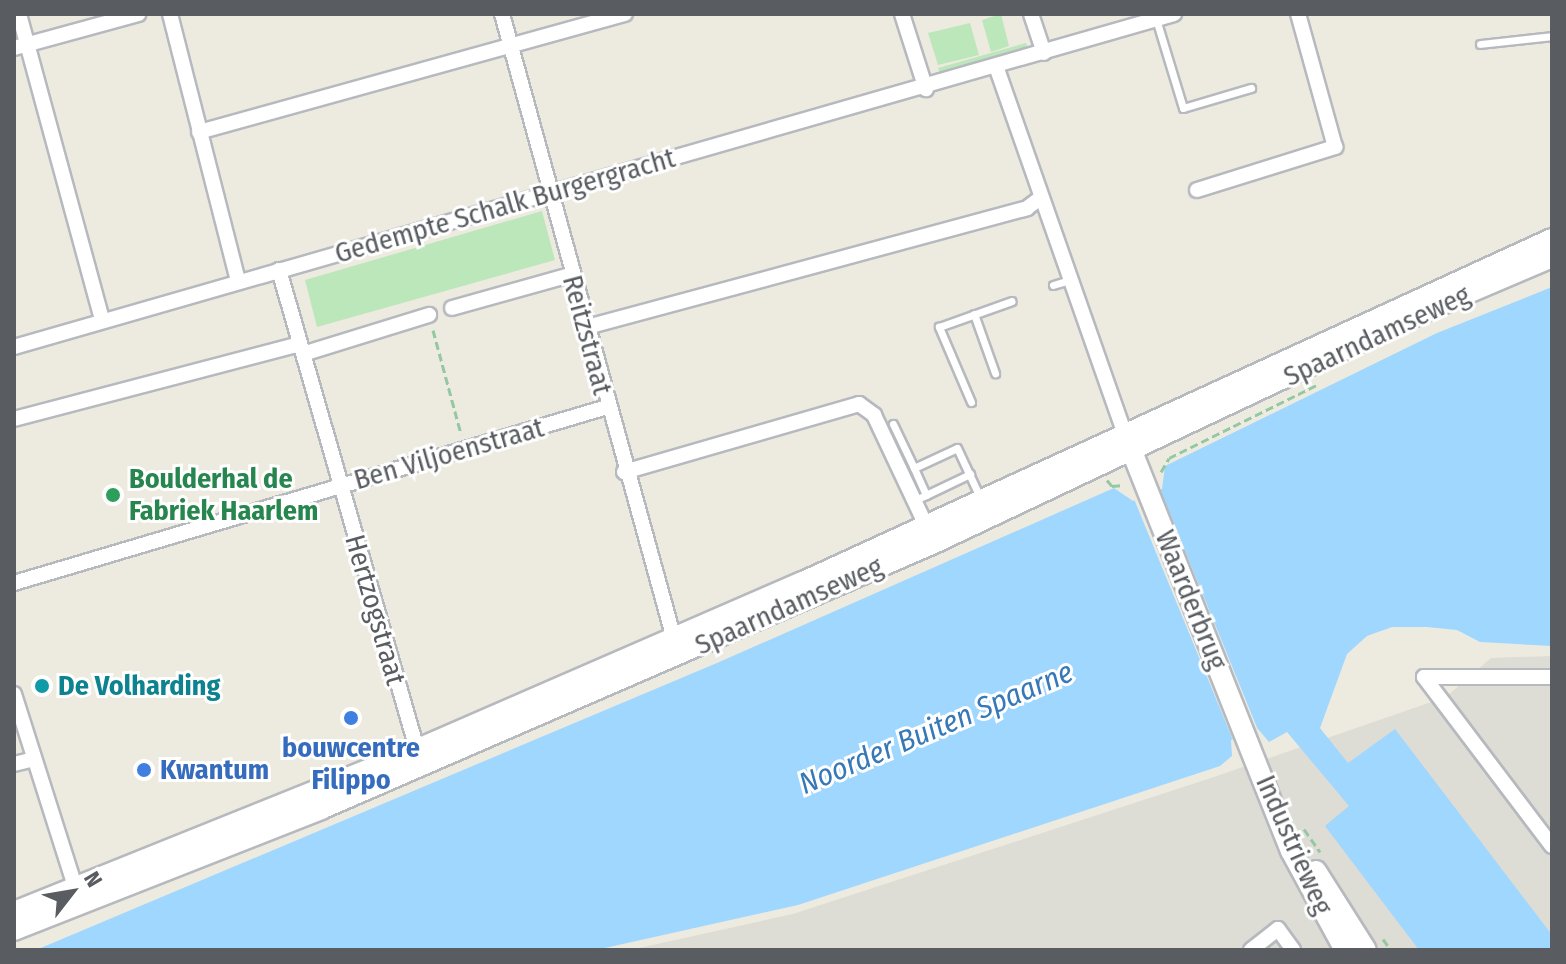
<!DOCTYPE html>
<style>
body{margin:0}
#map{position:relative;width:1566px;height:964px;overflow:hidden;background:#edeae0;font-family:"Fira Sans Condensed",sans-serif}
div>[style]{position:absolute}
[style*='--x']{left:calc(var(--x)*1px);top:calc(var(--y)*1px);width:calc(var(--w)*1px);rotate:calc(var(--a)*1deg)}
.industrial>*{inset:0;background:#dddcd5}
.green>*{inset:0;background:#bce7bb}
.water>*{inset:0;background:#9fd7ff}
.pier>*{inset:0;background:#edeae0}
.path>*{height:3px;margin-top:-1.5px;transform-origin:0;background:repeating-linear-gradient(90deg,#93c8a2 0 8px,transparent 0 12px)}
.roads{filter:drop-shadow(2px 0 #b6b9be) drop-shadow(-2px 0 #b6b9be) drop-shadow(0 2px #b6b9be) drop-shadow(0 -2px #b6b9be)}
.lane>*{height:7px;margin:-3.5px;padding:0 3.5px;transform-origin:3.5px;border-radius:3.5px;background:#fff}
.street>*{height:14px;margin:-7px;padding:0 7px;transform-origin:7px;border-radius:7px;background:#fff}
.secondary>*{height:20px;margin:-10px;padding:0 10px;transform-origin:10px;border-radius:10px;background:#fff}
.dots>*{width:22px;height:22px;translate:-50% -50%;box-sizing:border-box;border:4px solid #fff;border-radius:50%}
span{translate:-50% -50%;white-space:nowrap;text-align:center;line-height:1.15;-webkit-text-stroke:6px #fff;paint-order:stroke}
.street-label{font-size:28px;color:#595d62}
.leisure-label{font-size:28px;color:#27864d;font-weight:700}
.left{translate:0 -50%;text-align:left}
.culture-label{font-size:28px;color:#0d838f;font-weight:700}
.shop-label{font-size:28px;color:#366cbe;font-weight:700}
.water-label{font-size:30px;color:#3778b7;font-style:italic}
.frame{position:absolute;inset:0;border:16px solid #595d62;pointer-events:none}
.north{position:absolute;left:32px;top:852px;width:80px;height:80px;-webkit-text-stroke:6px #fff;paint-order:stroke;rotate:59deg;font-size:22px;font-weight:700;line-height:32px;text-align:center;color:#595d62}
.north::after{content:'';display:block;margin:auto;width:28px;height:36px;background:#595d62;clip-path:polygon(50% 0,100% 100%,50% 72%,0 100%)}
</style>
<div id="map">
<div class="industrial">
<i style="clip-path:polygon(1552px 656px,1552px 950px,630px 950px,793px 914px,1214px 777px,1446px 697px,1491px 658px)"></i>
</div>
<div class="green">
<i style="clip-path:polygon(1001px 14px,1009px 46px,991px 52px,982px 20px)"></i>
<i style="clip-path:polygon(970px 23px,979px 55px,938px 65px,928px 33px)"></i>
<i style="clip-path:polygon(1026px 43px,1028px 48px,940px 73px,938px 68px)"></i>
<i style="clip-path:polygon(542px 211px,555px 260px,317px 327px,305px 280px)"></i>
</div>
<div class="water">
<i style="clip-path:polygon(1552px 287px,1552px 646px,1480px 642px,1457px 630px,1427px 627px,1392px 627px,1367px 636px,1347px 654px,1320px 728px,1348px 763px,1395px 729px,1552px 935px,1552px 950px,1419px 950px,1325px 826px,1349px 806px,1287px 732px,1269px 742px,1258px 729px,1231px 740px,1232px 756px,1220px 766px,798px 905px,596px 950px,36px 950px,717px 663px,1114px 488px,1133px 501px,1162px 489px,1165px 466px,1437px 333px)"></i>
</div>
<div class="pier">
<i style="clip-path:polygon(1160px 489px,1258px 730px,1233px 740px,1134px 499px)"></i>
</div>
<div class="path">
<i style="--x:433;--y:330;--w:108;--a:74.9"></i>
<i style="--x:1161;--y:472;--w:16;--a:-60"></i>
<i style="--x:1169;--y:458;--w:167;--a:-26.3"></i>
<i style="--x:1107;--y:480;--w:8;--a:50"></i>
<i style="--x:1112;--y:486;--w:12;--a:-5"></i>
<i style="--x:1304;--y:829;--w:28;--a:55"></i>
<i style="--x:1383;--y:939;--w:14;--a:54"></i>
</div>
<div class="roads">
<div class="lane">
<i style="--x:1156;--y:19;--w:93;--a:73.1"></i>
<i style="--x:1183;--y:108;--w:71;--a:-16.4"></i>
<i style="--x:1480;--y:44;--w:72;--a:-6.3"></i>
<i style="--x:1053;--y:285;--w:17;--a:-17"></i>
<i style="--x:974;--y:314;--w:63;--a:70.4"></i>
<i style="--x:971;--y:402;--w:82;--a:-113.1"></i>
<i style="--x:939;--y:327;--w:77;--a:-19.6"></i>
<i style="--x:893;--y:424;--w:49;--a:64.5"></i>
<i style="--x:926;--y:495;--w:49;--a:-25.5"></i>
<i style="--x:915;--y:500;--w:12;--a:-24"></i>
<i style="--x:926;--y:495;--w:30;--a:-114"></i>
<i style="--x:914;--y:468;--w:47;--a:-24.9"></i>
<i style="--x:957;--y:448;--w:54;--a:64.9"></i>
</div>
<div class="street">
<i style="--x:19;--y:14;--w:317;--a:74.8"></i>
<i style="--x:170;--y:14;--w:275;--a:75.7"></i>
<i style="--x:502;--y:14;--w:656;--a:74.61"></i>
<i style="--x:902;--y:14;--w:79;--a:72.3"></i>
<i style="--x:1031;--y:14;--w:41;--a:71.6"></i>
<i style="--x:14;--y:48;--w:129;--a:-15.3"></i>
<i style="--x:997;--y:69;--w:390;--a:70.7"></i>
<i style="--x:199;--y:132;--w:442;--a:-15.5"></i>
<i style="--x:1197;--y:190;--w:145;--a:-17.3"></i>
<i style="--x:1335;--y:147;--w:138;--a:-105.5"></i>
<i style="--x:279;--y:270;--w:506;--a:73.93"></i>
<i style="--x:452;--y:308;--w:123;--a:-15.6"></i>
<i style="--x:587;--y:327;--w:456;--a:-15.1"></i>
<i style="--x:1027;--y:208;--w:15;--a:-37"></i>
<i style="--x:14;--y:347;--w:1207;--a:-16.02"></i>
<i style="--x:306;--y:353;--w:129;--a:-17.2"></i>
<i style="--x:14;--y:419;--w:295;--a:-14.7"></i>
<i style="--x:624;--y:472;--w:245;--a:-16.1"></i>
<i style="--x:859;--y:404;--w:19;--a:36"></i>
<i style="--x:874;--y:415;--w:132;--a:64.8"></i>
<i style="--x:14;--y:583;--w:619;--a:-16.53"></i>
<i style="--x:1424;--y:677;--w:212;--a:52.9"></i>
<i style="--x:1424;--y:677;--w:128;--a:0"></i>
<i style="--x:14;--y:694;--w:212;--a:72.4"></i>
<i style="--x:14;--y:764;--w:21;--a:-14"></i>
<i style="--x:1251;--y:950;--w:34;--a:-38"></i>
<i style="--x:1278;--y:929;--w:26;--a:54"></i>
</div>
<div class="secondary">
<i style="--x:1127;--y:439;--w:443;--a:68.3"></i>
<i style="--x:1291;--y:851;--w:113;--a:61.4"></i>
<i style="--x:1316;--y:871;--w:93;--a:57.7"></i>
<i style="--x:14;--y:912;--w:433;--a:-21.9"></i>
<i style="--x:416;--y:750;--w:422;--a:-23.5"></i>
<i style="--x:803;--y:582;--w:824;--a:-24.61"></i>
<i style="--x:14;--y:930;--w:332;--a:-21.5"></i>
<i style="--x:323;--y:808;--w:666;--a:-23.45"></i>
<i style="--x:934;--y:543;--w:539;--a:-25.28"></i>
<i style="--x:1421;--y:313;--w:142;--a:-23.1"></i>
</div>
</div>
<div class="dots">
<i style="left:113px;top:495px;background:#2e9e5b"></i>
<i style="left:42px;top:686px;background:#0f9aa8"></i>
<i style="left:351px;top:718px;background:#3f7fe0"></i>
<i style="left:144px;top:770px;background:#3f7fe0"></i>
</div>
<div class="street-label">
<span style="left:505px;top:206px;rotate:-16deg">Gedempte Schalk Burgergracht</span>
<span style="left:587px;top:335px;rotate:75deg">Reitzstraat</span>
<span style="left:1377px;top:336px;rotate:-25deg">Spaarndamseweg</span>
<span style="left:449px;top:454px;rotate:-16deg">Ben Viljoenstraat</span>
<span style="left:1191px;top:600px;rotate:68deg">Waarderbrug</span>
<span style="left:789px;top:606px;rotate:-24deg">Spaarndamseweg</span>
<span style="left:375px;top:610px;rotate:74deg">Hertzogstraat</span>
<span style="left:1294px;top:845px;rotate:66deg">Industrieweg</span>
</div>
<div class="leisure-label">
<span class="left" style="left:129px;top:495px">Boulderhal de<br>Fabriek Haarlem</span>
</div>
<div class="culture-label">
<span class="left" style="left:58px;top:686px">De Volharding</span>
</div>
<div class="shop-label">
<span style="left:351px;top:764px">bouwcentre<br>Filippo</span>
<span class="left" style="left:160px;top:770px">Kwantum</span>
</div>
<div class="water-label">
<span style="left:936px;top:728px;rotate:-23deg">Noorder Buiten Spaarne</span>
</div>
<div class="frame"></div>
<div class="north">N</div>
</div>
